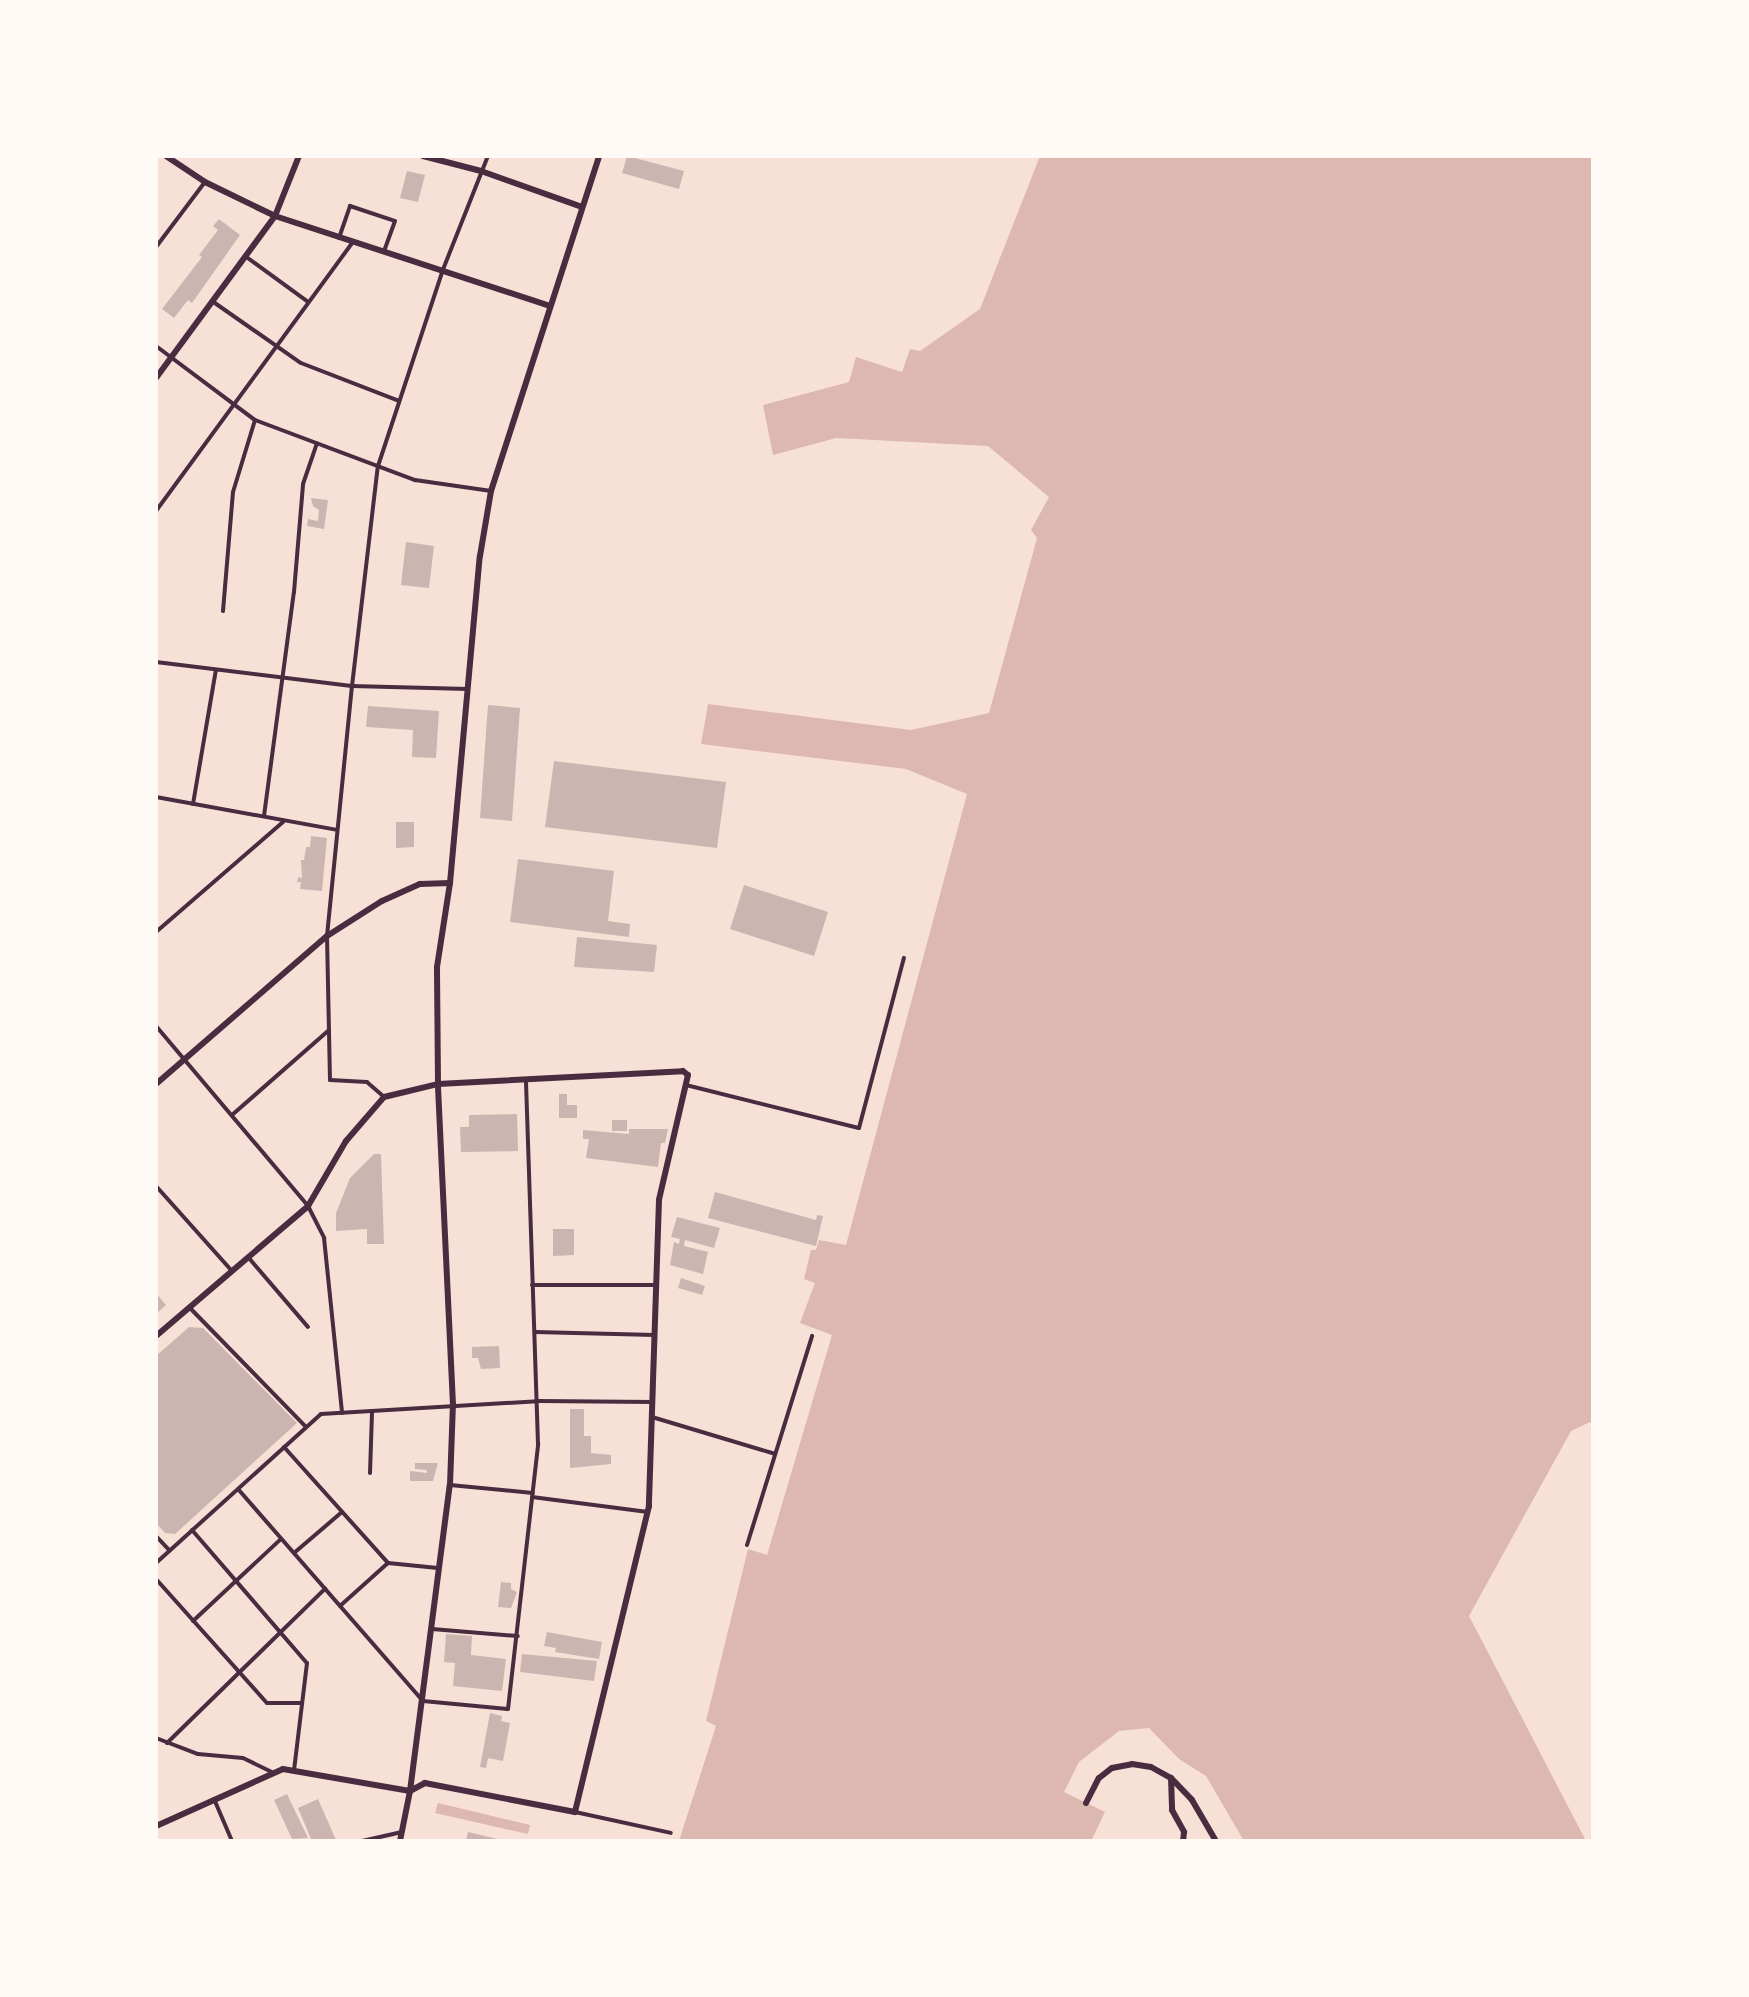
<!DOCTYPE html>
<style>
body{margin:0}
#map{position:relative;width:1749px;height:1997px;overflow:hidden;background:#f7e1d7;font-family:Poppins,sans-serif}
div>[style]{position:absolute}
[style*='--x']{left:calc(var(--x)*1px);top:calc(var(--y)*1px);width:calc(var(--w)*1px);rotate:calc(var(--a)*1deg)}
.water>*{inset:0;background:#dcb8b0}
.building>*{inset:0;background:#ccb4b1}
.minor>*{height:4px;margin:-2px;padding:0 2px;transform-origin:2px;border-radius:2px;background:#4a2c40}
.tertiary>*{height:6px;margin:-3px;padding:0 3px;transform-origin:3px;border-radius:3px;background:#4a2c40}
.secondary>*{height:6px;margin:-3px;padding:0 3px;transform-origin:3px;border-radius:3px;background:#4a2c40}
span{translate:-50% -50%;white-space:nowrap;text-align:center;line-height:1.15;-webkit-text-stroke:6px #fffaf5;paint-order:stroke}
.frame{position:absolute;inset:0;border:158px solid #fffaf5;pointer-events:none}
</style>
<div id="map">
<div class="water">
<i style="clip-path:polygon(1040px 156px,1593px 156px,1593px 1426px,1590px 1422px,1571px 1431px,1469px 1616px,1586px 1841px,1244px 1841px,1206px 1776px,1179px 1759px,1149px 1728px,1119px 1731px,1079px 1762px,1064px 1792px,1105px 1812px,1091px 1841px,679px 1841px,716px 1726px,706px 1721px,748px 1549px,767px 1555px,832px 1335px,800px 1323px,815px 1283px,804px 1279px,811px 1250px,816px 1250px,819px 1240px,846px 1245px,967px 794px,906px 769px,701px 744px,708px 704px,911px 730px,989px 713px,1037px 538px,1031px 530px,1049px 497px,988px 446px,836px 438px,773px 455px,763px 405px,849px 382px,856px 357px,902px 372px,910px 349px,920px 351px,980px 309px)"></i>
<i style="clip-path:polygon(438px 1803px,530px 1825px,528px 1834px,435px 1813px)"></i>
</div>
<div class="building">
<i style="clip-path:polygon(627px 156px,684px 171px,679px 189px,622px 173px)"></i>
<i style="clip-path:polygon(407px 171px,425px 175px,418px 202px,400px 198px)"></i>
<i style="clip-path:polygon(219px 219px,240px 235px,192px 303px,188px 300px,174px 318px,162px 309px,202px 257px,199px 255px,218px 230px,213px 226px)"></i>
<i style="clip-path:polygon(311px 498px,328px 500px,324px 529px,307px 526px,308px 519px,318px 521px,319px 510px,313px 506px)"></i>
<i style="clip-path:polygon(406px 542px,434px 546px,429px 588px,401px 585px)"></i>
<i style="clip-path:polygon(488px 705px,520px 708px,512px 821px,480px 818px)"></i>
<i style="clip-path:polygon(368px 706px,439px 711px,436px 758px,412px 757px,413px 730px,366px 727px)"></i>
<i style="clip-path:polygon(554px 761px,726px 782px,717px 848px,545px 827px)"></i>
<i style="clip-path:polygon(396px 822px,414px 822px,414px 847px,396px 848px)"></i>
<i style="clip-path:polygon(311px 836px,327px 838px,322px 891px,300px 889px,301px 882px,297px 882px,298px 877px,302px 878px,301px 860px,304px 860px,306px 847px,310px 847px)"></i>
<i style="clip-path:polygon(518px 859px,614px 871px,608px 921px,630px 924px,629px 937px,510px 922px)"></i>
<i style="clip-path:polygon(744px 885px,828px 912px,814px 956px,730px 929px)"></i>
<i style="clip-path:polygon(577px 937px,657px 945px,654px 972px,574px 967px)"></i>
<i style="clip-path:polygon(559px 1094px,567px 1094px,567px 1105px,577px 1105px,577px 1118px,559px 1118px)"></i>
<i style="clip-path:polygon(517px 1114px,518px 1151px,461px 1152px,460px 1127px,469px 1127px,469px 1115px)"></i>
<i style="clip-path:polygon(612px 1120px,627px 1120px,627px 1131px,612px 1131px)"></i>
<i style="clip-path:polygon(629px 1129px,668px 1129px,665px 1143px,661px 1143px,658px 1167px,586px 1158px,589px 1139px,583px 1139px,583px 1130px,629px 1134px)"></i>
<i style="clip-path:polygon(374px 1154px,381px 1154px,384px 1244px,367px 1244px,367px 1229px,336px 1231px,336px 1213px,350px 1178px)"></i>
<i style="clip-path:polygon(715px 1192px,816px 1220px,817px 1215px,823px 1216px,816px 1246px,708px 1218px)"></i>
<i style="clip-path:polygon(677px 1217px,720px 1228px,714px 1248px,685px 1240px,684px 1246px,708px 1252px,703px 1274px,670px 1265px,674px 1242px,679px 1244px,680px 1239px,671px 1237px)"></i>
<i style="clip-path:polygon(553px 1229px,574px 1229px,574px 1255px,553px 1256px)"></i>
<i style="clip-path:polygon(681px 1278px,705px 1286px,702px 1295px,678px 1288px)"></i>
<i style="clip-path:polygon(156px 1293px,166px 1305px,156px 1314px)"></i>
<i style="clip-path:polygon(189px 1327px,203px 1328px,297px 1423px,175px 1534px,165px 1533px,156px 1523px,156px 1356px)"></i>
<i style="clip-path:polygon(499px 1346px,500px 1368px,481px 1369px,478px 1358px,472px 1358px,472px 1347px)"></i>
<i style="clip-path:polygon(570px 1409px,584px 1409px,584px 1436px,591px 1436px,591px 1453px,611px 1455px,611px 1464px,570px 1468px)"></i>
<i style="clip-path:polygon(415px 1463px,438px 1463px,433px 1481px,410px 1481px,410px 1471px,427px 1473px,427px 1470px,415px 1469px)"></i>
<i style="clip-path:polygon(501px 1582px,511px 1583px,511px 1589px,517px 1592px,511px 1608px,498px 1607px)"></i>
<i style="clip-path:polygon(547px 1632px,602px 1642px,599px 1659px,555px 1652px,556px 1648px,544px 1646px)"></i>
<i style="clip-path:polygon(446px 1634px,472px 1636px,471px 1655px,506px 1659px,502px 1691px,453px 1686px,455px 1663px,444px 1662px)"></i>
<i style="clip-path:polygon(522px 1654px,597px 1661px,594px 1681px,520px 1672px)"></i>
<i style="clip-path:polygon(490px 1713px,502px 1716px,501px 1721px,510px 1723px,503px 1761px,488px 1758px,486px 1768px,480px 1767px)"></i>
<i style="clip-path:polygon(287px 1794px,308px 1838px,292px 1839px,274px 1800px)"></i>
<i style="clip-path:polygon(318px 1799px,336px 1840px,333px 1841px,312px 1841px,298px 1808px)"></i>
<i style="clip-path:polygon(468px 1832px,502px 1840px,502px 1841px,466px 1841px)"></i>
</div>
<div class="minor">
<i style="--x:339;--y:238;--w:34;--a:-71"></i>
<i style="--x:350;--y:206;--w:47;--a:18.4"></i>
<i style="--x:395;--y:221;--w:33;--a:110"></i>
<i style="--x:156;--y:247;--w:81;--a:-53"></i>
<i style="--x:245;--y:256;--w:78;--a:36.1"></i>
<i style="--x:212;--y:301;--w:108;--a:34.9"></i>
<i style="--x:301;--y:363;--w:105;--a:21.2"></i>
<i style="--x:156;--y:346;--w:124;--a:36.8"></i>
<i style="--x:255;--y:420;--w:171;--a:20.6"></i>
<i style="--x:415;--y:480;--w:77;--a:8.2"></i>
<i style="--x:156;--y:511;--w:333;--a:-53.8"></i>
<i style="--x:223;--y:611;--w:119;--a:-85.2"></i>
<i style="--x:233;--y:492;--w:75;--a:-73"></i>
<i style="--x:156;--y:662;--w:197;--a:7"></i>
<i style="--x:352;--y:686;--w:116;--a:1.5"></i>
<i style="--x:156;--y:797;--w:184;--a:10.3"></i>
<i style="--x:193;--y:804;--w:136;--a:-80.3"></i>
<i style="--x:264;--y:816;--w:226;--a:-82.4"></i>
<i style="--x:294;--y:592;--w:108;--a:-85.2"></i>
<i style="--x:303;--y:484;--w:43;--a:-71.1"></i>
<i style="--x:156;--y:932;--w:168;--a:-40.9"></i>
<i style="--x:156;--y:1026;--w:236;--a:49.8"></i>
<i style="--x:308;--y:1206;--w:36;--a:63"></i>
<i style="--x:324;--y:1238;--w:176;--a:84.1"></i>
<i style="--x:686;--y:1085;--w:178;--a:14"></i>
<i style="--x:859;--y:1128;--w:176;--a:-75.2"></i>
<i style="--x:383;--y:1096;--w:21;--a:-139"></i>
<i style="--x:367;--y:1082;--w:37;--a:-177"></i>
<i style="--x:330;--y:1080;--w:144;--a:-91.2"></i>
<i style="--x:327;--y:936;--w:251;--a:-84.3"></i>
<i style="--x:352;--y:686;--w:222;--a:-83.3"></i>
<i style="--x:378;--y:466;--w:204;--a:-71.7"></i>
<i style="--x:442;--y:272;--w:125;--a:-68.4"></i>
<i style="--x:232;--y:1115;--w:129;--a:-41.2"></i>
<i style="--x:156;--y:1186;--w:114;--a:48.2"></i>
<i style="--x:248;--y:1257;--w:92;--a:49.4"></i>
<i style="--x:532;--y:1285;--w:124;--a:0"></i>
<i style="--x:190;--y:1308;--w:166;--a:45.7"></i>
<i style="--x:535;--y:1332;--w:120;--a:1.4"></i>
<i style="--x:652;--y:1417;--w:128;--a:16.7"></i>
<i style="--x:284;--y:1447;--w:156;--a:48.1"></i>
<i style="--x:388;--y:1563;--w:50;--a:5.7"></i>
<i style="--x:370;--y:1473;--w:61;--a:-88.1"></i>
<i style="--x:450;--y:1485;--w:83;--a:5.5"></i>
<i style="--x:238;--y:1489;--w:281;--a:48.9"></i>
<i style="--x:423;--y:1701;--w:85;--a:5.4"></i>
<i style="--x:508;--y:1709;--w:267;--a:-83.5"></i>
<i style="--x:538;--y:1444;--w:364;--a:-91.9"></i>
<i style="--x:532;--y:1497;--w:117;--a:7.4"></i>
<i style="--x:192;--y:1530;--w:176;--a:49.2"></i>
<i style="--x:307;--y:1663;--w:108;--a:96.9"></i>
<i style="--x:156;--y:1536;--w:19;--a:47"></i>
<i style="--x:747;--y:1545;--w:219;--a:-72.7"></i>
<i style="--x:294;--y:1553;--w:63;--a:-40.5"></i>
<i style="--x:156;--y:1563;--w:222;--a:-42.1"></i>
<i style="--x:321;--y:1414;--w:217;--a:-3.4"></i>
<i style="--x:538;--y:1401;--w:115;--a:0.5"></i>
<i style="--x:156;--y:1579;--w:166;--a:48.2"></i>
<i style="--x:267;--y:1703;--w:35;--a:0"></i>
<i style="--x:340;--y:1606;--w:64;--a:-41.9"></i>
<i style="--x:193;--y:1621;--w:120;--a:-43"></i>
<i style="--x:432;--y:1629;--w:86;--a:4.7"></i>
<i style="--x:156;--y:1738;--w:45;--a:20.9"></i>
<i style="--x:198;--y:1754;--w:45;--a:5.1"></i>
<i style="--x:243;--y:1758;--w:32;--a:26"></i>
<i style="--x:167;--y:1743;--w:221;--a:-44.3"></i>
<i style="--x:214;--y:1799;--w:46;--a:66.8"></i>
<i style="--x:575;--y:1812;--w:98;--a:12.3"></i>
<i style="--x:362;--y:1841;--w:41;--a:-12.7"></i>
</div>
<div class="tertiary">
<i style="--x:166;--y:156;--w:47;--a:33.7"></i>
<i style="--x:205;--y:182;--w:78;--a:25.9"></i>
<i style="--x:275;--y:216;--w:289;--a:18.1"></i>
<i style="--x:423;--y:156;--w:60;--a:14.5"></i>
<i style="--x:481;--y:171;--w:107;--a:19.6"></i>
<i style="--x:156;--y:378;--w:201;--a:-53.7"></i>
<i style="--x:275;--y:216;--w:65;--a:-68.2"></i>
<i style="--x:156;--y:1084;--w:226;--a:-40.9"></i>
<i style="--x:327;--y:936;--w:65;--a:-32.5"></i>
<i style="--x:382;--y:901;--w:42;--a:-24.1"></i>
<i style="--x:420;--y:884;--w:30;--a:-2"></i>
<i style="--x:156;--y:1336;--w:200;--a:-40.5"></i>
<i style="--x:308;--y:1206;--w:75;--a:-59.7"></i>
<i style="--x:346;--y:1141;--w:58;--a:-49.2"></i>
<i style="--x:384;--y:1097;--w:56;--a:-13.5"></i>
<i style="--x:438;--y:1084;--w:245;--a:-3"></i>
<i style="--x:683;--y:1071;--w:6;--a:39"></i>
<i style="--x:688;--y:1075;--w:128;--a:103.1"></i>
<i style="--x:659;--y:1200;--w:306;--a:91.9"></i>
<i style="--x:649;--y:1506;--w:315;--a:103.6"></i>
<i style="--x:575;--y:1812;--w:153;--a:-169.1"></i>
<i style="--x:425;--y:1783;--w:17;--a:152"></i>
<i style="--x:410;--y:1791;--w:129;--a:-170.2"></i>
<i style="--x:283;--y:1769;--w:139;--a:155.8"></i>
<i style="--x:1171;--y:1778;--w:32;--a:88"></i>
<i style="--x:1172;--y:1810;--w:25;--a:61"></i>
<i style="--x:1184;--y:1832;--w:9;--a:96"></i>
<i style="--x:410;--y:1791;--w:309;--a:-82.6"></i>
<i style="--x:450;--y:1485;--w:80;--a:-87.9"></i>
<i style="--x:453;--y:1405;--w:321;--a:-92.7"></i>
<i style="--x:438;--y:1084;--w:117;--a:-90.5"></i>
<i style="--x:437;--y:967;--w:85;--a:-81.2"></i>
<i style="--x:450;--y:883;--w:328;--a:-84.8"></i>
<i style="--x:480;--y:556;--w:66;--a:-80.4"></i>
<i style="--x:491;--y:491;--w:352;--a:-72.1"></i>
<i style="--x:1086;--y:1803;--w:28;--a:-63"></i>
<i style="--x:1099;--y:1778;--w:16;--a:-38"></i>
<i style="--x:1112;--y:1768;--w:20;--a:-11"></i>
<i style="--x:1132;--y:1764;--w:19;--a:9"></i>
<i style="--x:1151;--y:1767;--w:23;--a:29"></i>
<i style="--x:1171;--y:1778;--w:30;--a:46"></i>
<i style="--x:1192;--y:1800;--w:48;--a:59.7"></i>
</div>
<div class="secondary">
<i style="--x:400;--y:1841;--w:51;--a:-78.7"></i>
</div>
<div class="frame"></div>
</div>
